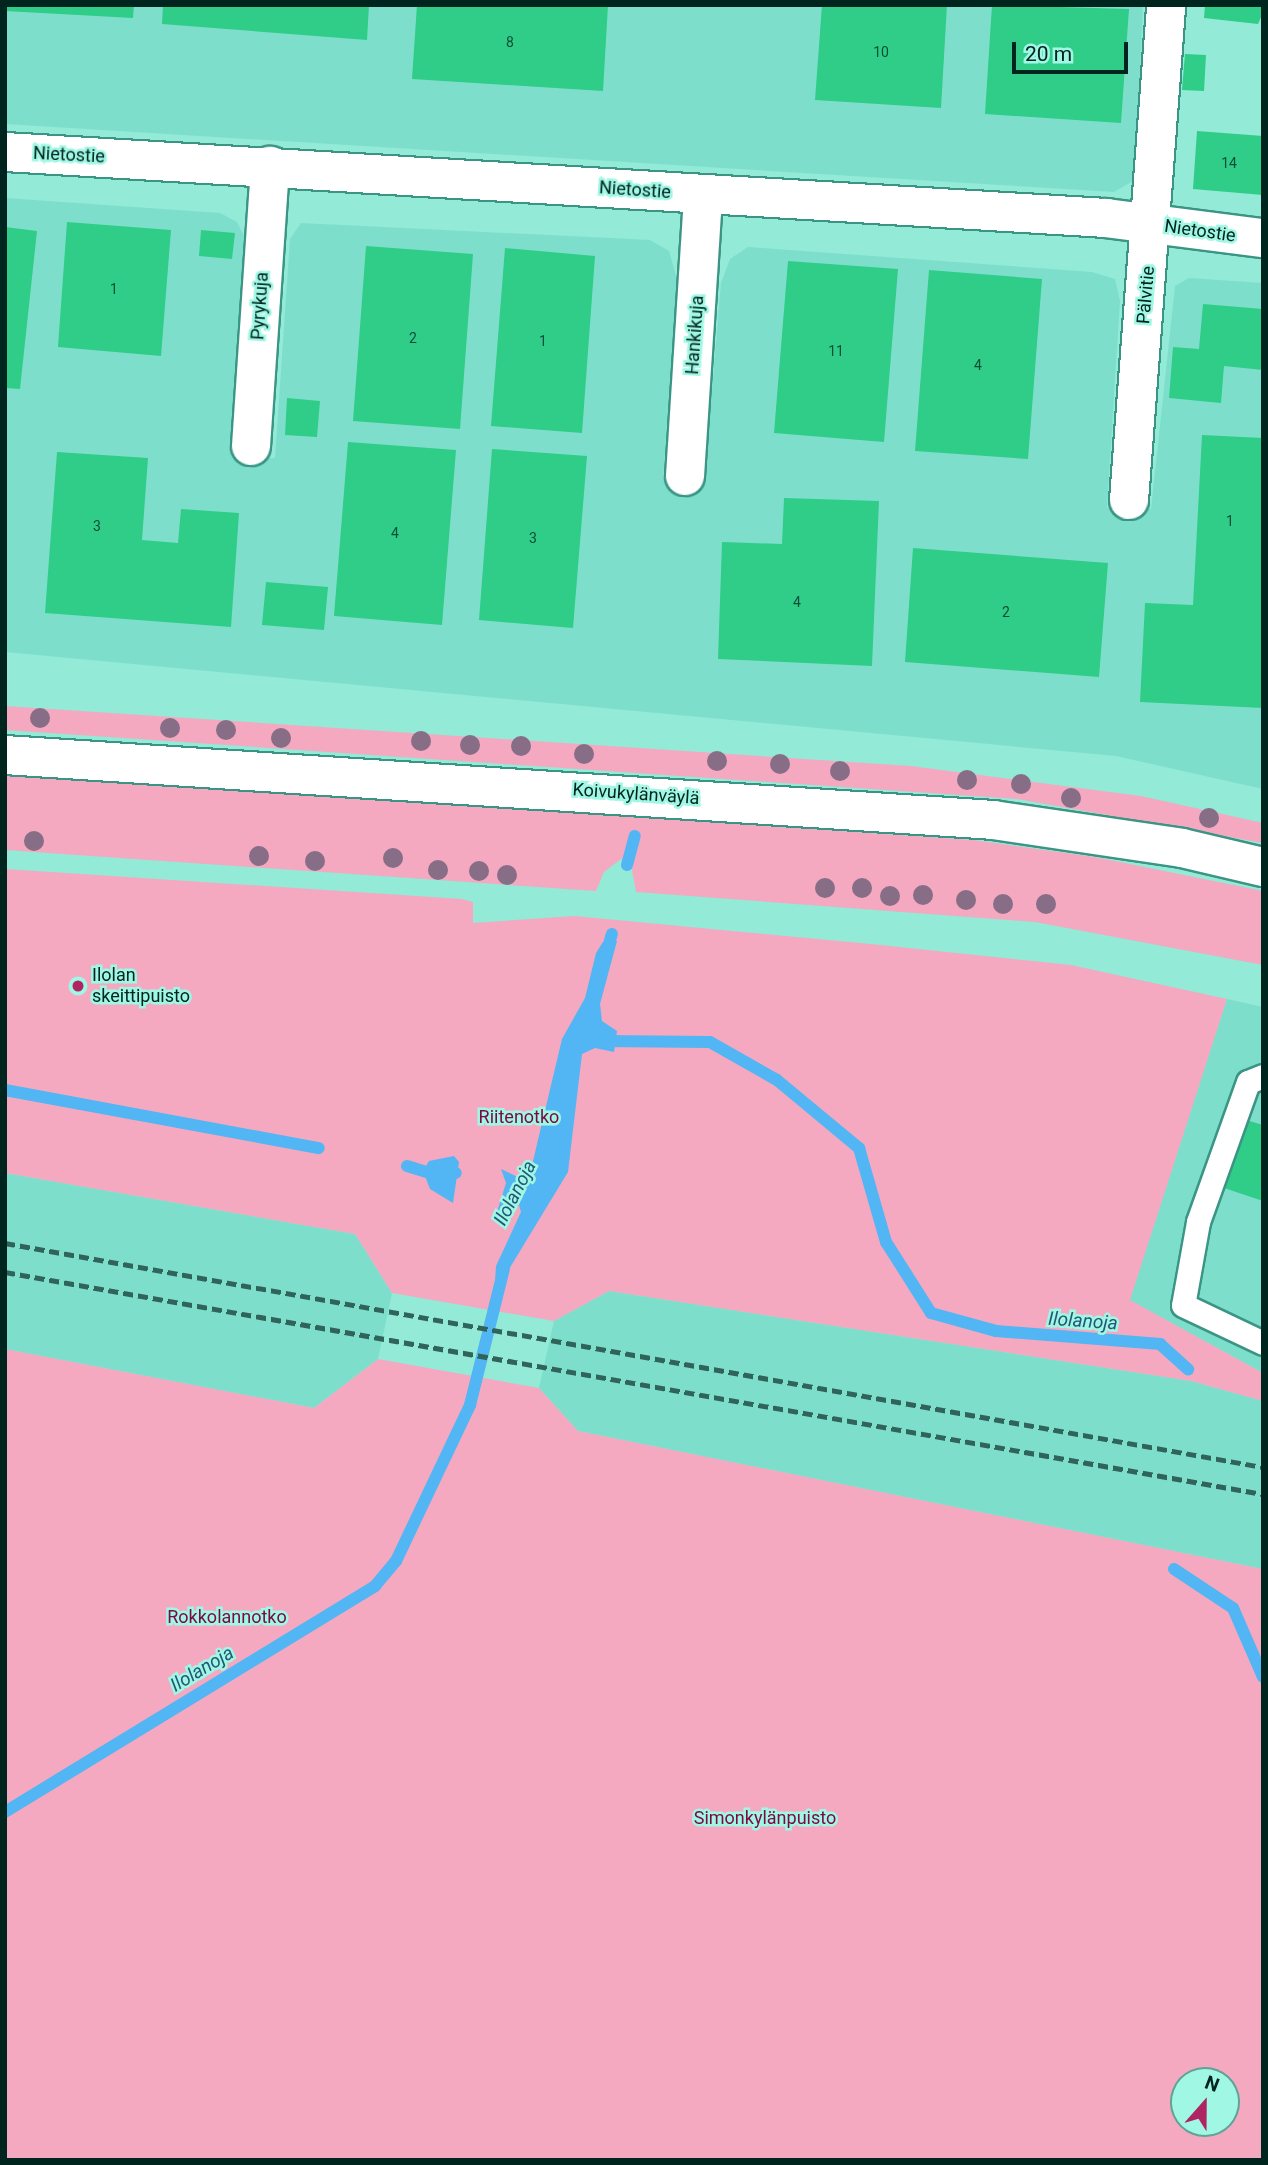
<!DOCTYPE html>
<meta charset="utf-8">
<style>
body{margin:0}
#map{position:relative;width:1268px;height:2165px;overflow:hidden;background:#92ead7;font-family:Roboto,sans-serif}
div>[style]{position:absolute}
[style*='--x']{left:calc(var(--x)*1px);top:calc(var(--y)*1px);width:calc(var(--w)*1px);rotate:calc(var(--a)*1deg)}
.built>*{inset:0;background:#7ddfcb}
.green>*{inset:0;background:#f4a9c1}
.water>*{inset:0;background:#51b6f3}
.stream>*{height:12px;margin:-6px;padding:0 6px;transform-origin:6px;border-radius:6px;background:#51b6f3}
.building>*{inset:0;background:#2fcd88}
.roads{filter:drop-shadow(2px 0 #3b9584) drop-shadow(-2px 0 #3b9584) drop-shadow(0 2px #3b9584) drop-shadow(0 -2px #3b9584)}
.service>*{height:23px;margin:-11.5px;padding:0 11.5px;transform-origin:11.5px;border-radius:11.5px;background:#fff}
.minor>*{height:38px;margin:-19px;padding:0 19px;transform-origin:19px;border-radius:19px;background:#fff}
.primary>*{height:38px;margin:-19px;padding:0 19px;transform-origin:19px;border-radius:19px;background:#fff}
.rail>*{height:5px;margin-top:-2.5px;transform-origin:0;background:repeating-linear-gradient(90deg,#30645a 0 10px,transparent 0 15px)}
.trees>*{width:20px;height:20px;margin:-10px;border-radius:50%;background:#876d86}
.dots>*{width:19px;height:19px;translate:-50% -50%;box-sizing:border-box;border:4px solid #9ff7e4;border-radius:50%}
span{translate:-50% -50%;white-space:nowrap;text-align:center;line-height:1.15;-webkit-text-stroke:5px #9ff7e4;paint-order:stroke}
.number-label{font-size:14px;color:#0c4e38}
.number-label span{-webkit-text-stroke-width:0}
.street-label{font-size:18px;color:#00241e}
.poi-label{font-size:18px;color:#00241e}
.left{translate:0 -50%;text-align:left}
.park-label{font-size:18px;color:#7e0643}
.water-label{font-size:19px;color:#235778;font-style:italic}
.frame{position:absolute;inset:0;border:7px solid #00241e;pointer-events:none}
.north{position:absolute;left:1170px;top:2067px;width:70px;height:70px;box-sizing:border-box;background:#9ff7e4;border:2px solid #5fa395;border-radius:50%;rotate:21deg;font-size:19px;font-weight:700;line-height:28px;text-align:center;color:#00241e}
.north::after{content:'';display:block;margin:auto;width:24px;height:32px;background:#af2463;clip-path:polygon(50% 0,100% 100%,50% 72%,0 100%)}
.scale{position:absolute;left:1012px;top:42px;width:116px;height:32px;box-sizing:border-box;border:4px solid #00241e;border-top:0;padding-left:9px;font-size:21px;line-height:24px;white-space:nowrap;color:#00241e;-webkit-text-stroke:5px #9ff7e4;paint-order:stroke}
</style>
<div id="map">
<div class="built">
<i style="clip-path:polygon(5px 5px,1143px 5px,1135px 180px,1114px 192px,5px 124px)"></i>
<i style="clip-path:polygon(5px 198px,220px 213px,237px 222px,244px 236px,232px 459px,275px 458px,290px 239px,301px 223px,650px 240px,669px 251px,677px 279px,663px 481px,704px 485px,721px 283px,730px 259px,748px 247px,1092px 272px,1115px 279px,1120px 301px,1107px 508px,1151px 509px,1175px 286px,1189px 278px,1263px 283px,1263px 789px,1116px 756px,5px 652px)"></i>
<i style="clip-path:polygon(1227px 999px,1263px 1007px,1263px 1373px,1129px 1300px)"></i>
<i style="clip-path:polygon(5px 1173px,355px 1234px,392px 1293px,378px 1359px,314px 1408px,5px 1349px)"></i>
<i style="clip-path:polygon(609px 1291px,1191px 1381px,1263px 1401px,1263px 1569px,578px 1431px,539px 1388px,554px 1321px)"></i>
</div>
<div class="green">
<i style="clip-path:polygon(5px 706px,911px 766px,1141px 796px,1263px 823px,1263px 843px,1017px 799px,5px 730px)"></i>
<i style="clip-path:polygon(15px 775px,973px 840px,1095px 857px,1263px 891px,1263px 965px,1035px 922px,636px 892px,631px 865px,621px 859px,604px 872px,596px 891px,5px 850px,5px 776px)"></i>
<i style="clip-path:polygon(5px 869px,462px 899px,473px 902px,473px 923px,574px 916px,871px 944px,1071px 965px,1227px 999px,1130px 1300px,1263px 1373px,1263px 1401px,1191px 1381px,609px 1291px,554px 1321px,392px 1293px,355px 1234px,5px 1173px)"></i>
<i style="clip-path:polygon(evenodd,5px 1349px,314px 1408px,378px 1359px,539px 1388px,578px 1431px,1263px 1569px,1263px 2160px,5px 2160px,5px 1349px,1184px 2081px,1226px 2081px,1226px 2123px,1184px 2123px,1184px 2081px)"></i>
</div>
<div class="water">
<i style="clip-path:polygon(617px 941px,600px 1004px,602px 1021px,617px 1031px,614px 1052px,595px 1048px,582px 1054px,568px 1172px,500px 1284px,495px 1282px,496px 1266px,521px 1212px,519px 1205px,497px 1212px,506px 1183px,501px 1169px,528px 1182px,562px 1039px,585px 998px,596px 953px,603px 942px)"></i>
<i style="clip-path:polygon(454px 1156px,459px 1162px,453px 1203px,430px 1189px,423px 1171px,429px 1161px)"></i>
</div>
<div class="stream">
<i style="--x:627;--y:865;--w:30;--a:-75"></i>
<i style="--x:605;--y:958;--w:25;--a:-74"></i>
<i style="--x:600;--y:1041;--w:110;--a:0.5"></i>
<i style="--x:710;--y:1042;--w:77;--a:29.6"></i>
<i style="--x:777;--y:1080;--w:107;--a:39.7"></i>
<i style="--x:859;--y:1148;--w:98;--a:74"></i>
<i style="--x:886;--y:1242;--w:84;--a:57.6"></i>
<i style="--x:931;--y:1313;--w:67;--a:15.5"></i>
<i style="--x:996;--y:1331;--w:165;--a:4.5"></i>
<i style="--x:1160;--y:1344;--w:38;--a:42"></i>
<i style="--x:5;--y:1090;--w:319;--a:10.5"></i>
<i style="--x:407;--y:1166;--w:34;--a:17"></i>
<i style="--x:440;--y:1176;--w:16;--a:-11"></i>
<i style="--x:1174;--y:1569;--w:71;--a:33.5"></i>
<i style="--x:1233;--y:1608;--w:75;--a:66.5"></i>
<i style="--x:5;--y:1812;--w:434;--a:-31.4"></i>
<i style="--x:375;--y:1586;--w:33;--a:-50"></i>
<i style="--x:396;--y:1561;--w:173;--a:-64.6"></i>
<i style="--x:470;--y:1405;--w:140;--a:-76"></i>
</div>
<div class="building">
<i style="clip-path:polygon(5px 5px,134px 5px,133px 18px,5px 11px)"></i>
<i style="clip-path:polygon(163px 5px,369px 5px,367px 40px,162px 24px)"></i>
<i style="clip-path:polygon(417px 5px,608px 5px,603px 91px,412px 79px)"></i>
<i style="clip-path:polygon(822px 5px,947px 5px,941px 108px,815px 100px)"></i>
<i style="clip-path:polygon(992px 5px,1129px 9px,1121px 123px,985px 114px)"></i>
<i style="clip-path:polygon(1205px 5px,1263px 5px,1263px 13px,1258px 24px,1204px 18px)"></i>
<i style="clip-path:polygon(1185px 54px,1206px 55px,1204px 91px,1182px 90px)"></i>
<i style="clip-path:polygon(1197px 131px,1263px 136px,1263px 195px,1193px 189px)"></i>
<i style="clip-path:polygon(67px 222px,171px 230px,161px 356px,58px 347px)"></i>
<i style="clip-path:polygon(5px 227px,37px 231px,20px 389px,5px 388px)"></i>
<i style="clip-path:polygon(201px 230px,235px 233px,232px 259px,199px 256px)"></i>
<i style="clip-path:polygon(366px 246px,473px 254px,460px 429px,353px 421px)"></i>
<i style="clip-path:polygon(505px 248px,595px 256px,582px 433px,491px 426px)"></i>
<i style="clip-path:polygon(788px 261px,898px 269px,884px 442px,774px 433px)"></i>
<i style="clip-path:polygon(929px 270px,1042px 279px,1028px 459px,915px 451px)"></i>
<i style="clip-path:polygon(1203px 304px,1263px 309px,1263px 370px,1224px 366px,1221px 403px,1169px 398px,1173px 347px,1199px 349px)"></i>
<i style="clip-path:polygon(287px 398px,320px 401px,317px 437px,285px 435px)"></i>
<i style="clip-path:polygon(1202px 435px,1263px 438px,1263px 708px,1140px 702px,1145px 603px,1193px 605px)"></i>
<i style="clip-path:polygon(348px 442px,456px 450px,442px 625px,334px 616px)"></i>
<i style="clip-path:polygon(492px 449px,587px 456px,573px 628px,479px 620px)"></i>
<i style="clip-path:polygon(57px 452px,148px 458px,142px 540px,178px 543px,181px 509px,239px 513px,231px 627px,45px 613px)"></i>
<i style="clip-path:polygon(784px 498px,879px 501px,872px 666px,718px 659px,722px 542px,782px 544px)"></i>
<i style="clip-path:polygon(913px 548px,1108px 563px,1099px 677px,905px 662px)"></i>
<i style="clip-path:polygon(266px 582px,328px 587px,324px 630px,262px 625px)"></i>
<i style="clip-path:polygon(1246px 1120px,1263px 1125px,1263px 1201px,1224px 1188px)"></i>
</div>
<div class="roads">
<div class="service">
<i style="--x:1263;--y:1076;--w:16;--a:158"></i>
<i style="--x:1248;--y:1082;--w:149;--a:109.7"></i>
<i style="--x:1198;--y:1222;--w:84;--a:100.2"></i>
<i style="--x:1183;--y:1305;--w:89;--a:25.4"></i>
</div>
<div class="minor">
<i style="--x:5;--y:152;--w:1103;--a:3.43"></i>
<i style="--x:1106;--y:218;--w:158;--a:7.3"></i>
<i style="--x:251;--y:446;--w:281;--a:-86.1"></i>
<i style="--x:685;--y:476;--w:282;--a:-86.3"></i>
<i style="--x:1129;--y:500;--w:496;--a:-85.7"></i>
</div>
<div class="primary">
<i style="--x:5;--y:755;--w:990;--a:3.76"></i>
<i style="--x:993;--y:820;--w:191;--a:8.4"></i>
<i style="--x:1182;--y:848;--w:83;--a:13.2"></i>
</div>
</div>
<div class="rail">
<i style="--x:5;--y:1243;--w:1278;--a:10.1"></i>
<i style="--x:5;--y:1272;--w:1277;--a:10.01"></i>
</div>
<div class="trees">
<i style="left:40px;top:718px"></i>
<i style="left:170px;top:728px"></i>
<i style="left:226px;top:730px"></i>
<i style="left:281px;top:738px"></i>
<i style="left:421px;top:741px"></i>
<i style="left:470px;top:745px"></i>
<i style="left:521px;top:746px"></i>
<i style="left:584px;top:754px"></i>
<i style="left:717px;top:761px"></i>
<i style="left:780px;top:764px"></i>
<i style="left:840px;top:771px"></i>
<i style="left:967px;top:780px"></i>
<i style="left:1021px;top:784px"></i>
<i style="left:1071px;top:798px"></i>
<i style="left:1209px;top:818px"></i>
<i style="left:34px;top:841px"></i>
<i style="left:259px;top:856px"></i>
<i style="left:393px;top:858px"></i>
<i style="left:315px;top:861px"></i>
<i style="left:438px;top:870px"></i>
<i style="left:479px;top:871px"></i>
<i style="left:507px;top:875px"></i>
<i style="left:825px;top:888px"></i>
<i style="left:862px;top:888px"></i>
<i style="left:923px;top:895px"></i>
<i style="left:890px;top:896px"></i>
<i style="left:966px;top:900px"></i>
<i style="left:1003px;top:904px"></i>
<i style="left:1046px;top:904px"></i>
</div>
<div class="dots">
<i style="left:78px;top:986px;background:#af2463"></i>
</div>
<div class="number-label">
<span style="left:510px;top:42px">8</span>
<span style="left:881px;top:52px">10</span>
<span style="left:1229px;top:163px">14</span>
<span style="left:114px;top:289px">1</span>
<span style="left:413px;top:338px">2</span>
<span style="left:543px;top:341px">1</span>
<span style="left:836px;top:351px">11</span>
<span style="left:978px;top:365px">4</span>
<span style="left:1230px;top:521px">1</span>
<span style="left:97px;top:526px">3</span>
<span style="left:395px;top:533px">4</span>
<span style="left:533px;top:538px">3</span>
<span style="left:797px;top:602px">4</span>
<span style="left:1006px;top:612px">2</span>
</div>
<div class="street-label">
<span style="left:69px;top:155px;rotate:3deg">Nietostie</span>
<span style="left:635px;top:190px;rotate:4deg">Nietostie</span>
<span style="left:1200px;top:231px;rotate:8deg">Nietostie</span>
<span style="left:1146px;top:295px;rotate:-85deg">Pälvitie</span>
<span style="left:260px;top:306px;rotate:-86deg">Pyrykuja</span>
<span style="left:695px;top:335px;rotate:-86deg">Hankikuja</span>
<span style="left:636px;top:794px;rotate:4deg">Koivukylänväylä</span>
</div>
<div class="poi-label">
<span class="left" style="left:92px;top:986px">Ilolan<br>skeittipuisto</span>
</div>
<div class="park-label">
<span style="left:519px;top:1117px">Riitenotko</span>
<span style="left:227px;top:1617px">Rokkolannotko</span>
<span style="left:765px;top:1818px">Simonkylänpuisto</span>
</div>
<div class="water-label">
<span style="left:515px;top:1193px;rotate:-63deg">Ilolanoja</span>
<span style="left:1083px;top:1321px;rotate:4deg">Ilolanoja</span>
<span style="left:202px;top:1669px;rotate:-31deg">Ilolanoja</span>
</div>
<div class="frame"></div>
<div class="north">N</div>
<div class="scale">20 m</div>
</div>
